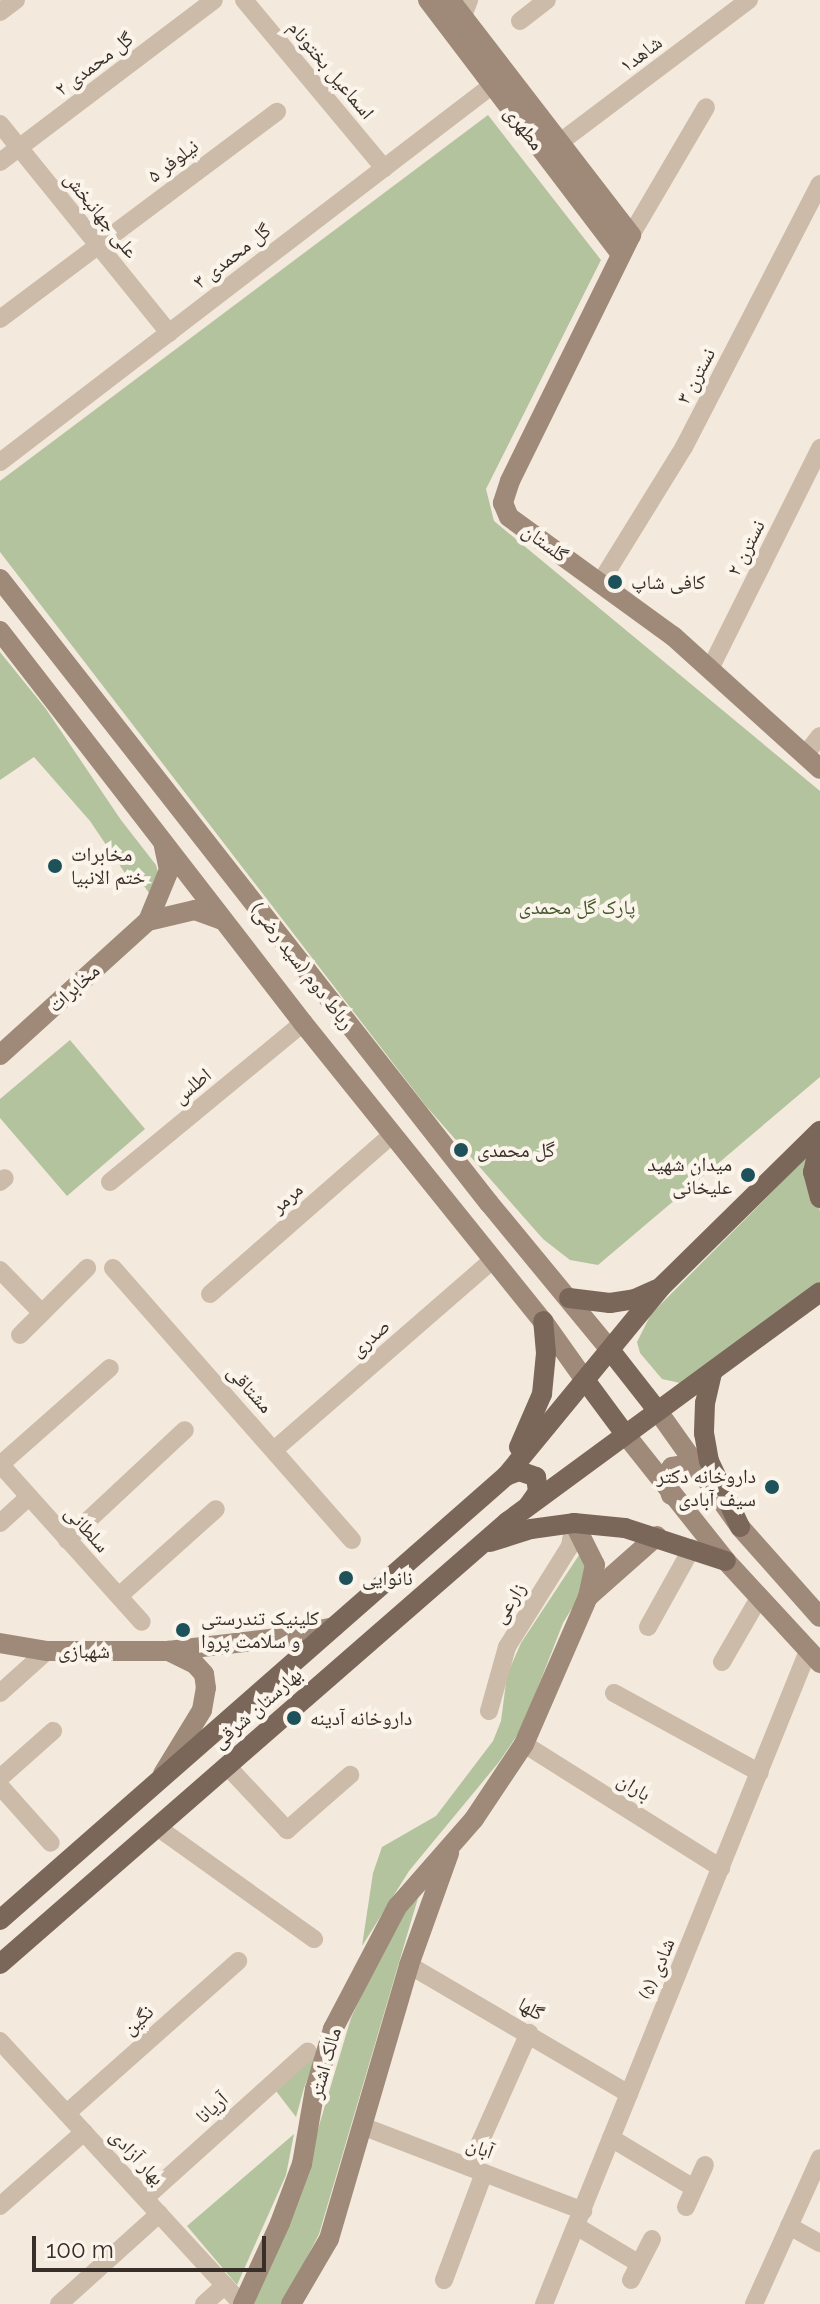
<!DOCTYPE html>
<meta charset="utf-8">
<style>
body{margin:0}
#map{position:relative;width:820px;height:2304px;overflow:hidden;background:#f3eadd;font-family:Raleway,"Noto Naskh Arabic",sans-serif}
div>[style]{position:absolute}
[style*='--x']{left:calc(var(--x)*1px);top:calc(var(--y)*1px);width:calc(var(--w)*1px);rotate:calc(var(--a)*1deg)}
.green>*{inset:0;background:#b3c39d}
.street>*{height:18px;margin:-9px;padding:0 9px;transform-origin:9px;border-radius:9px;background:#ccbba9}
.secondary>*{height:20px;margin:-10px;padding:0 10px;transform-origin:10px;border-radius:10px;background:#9f8a7a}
.primary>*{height:20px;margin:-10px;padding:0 10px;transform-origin:10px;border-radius:10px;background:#7b675a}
.dots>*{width:22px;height:22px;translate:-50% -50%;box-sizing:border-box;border:4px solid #faf4ea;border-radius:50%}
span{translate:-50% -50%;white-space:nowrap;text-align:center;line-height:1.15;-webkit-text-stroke:8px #faf4ea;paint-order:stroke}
.street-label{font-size:20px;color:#382f29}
.poi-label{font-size:20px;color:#382f29}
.left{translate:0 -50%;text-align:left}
.right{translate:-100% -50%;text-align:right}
.park-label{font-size:20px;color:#44572c}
.scale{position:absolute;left:32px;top:2236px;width:234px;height:36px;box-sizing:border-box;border:4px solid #382f29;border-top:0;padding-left:10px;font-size:24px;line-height:28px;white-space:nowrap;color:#382f29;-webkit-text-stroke:6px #faf4ea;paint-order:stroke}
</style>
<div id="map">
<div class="green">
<i style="clip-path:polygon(488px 115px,601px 260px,486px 489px,494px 521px,820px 791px,820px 1077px,598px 1265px,570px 1260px,543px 1239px,426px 1106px,0 552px,0 481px)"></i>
<i style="clip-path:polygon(0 652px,46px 709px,121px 820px,156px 865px,160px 879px,149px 893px,137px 876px,131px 882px,90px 821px,34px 757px,0 780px)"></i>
<i style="clip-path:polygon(70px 1040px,145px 1129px,67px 1196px,0 1118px,0 1099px)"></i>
<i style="clip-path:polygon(808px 1156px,820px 1211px,820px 1282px,699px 1374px,680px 1383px,662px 1379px,640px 1353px,637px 1342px,651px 1314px)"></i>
<i style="clip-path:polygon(583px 1549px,586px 1585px,563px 1623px,522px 1728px,499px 1762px,409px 1871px,362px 1946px,373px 1873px,382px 1847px,436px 1816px,493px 1741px,501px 1721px,507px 1675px,521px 1643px)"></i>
<i style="clip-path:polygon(418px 1898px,319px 2234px,283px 2304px,252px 2304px,296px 2203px,351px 2018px,397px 1918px)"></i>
<i style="clip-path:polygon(318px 2051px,304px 2088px,296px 2117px,276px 2091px)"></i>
<i style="clip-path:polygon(294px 2134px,286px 2175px,237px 2285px,187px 2226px)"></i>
</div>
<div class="street">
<i style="--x:244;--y:0;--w:219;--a:50.2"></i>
<i style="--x:0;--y:12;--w:20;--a:-37"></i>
<i style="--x:463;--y:16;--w:17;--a:-69"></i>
<i style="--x:520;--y:21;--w:34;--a:-38"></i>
<i style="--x:0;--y:124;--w:269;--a:51"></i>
<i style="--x:559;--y:143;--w:238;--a:-37"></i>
<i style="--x:0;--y:162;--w:268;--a:-37.1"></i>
<i style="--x:631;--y:235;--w:148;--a:-59.6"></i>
<i style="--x:0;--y:319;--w:346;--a:-36.8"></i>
<i style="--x:0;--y:462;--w:618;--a:-37.44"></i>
<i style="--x:600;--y:583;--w:160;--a:-58.3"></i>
<i style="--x:684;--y:447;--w:296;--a:-62.7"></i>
<i style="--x:711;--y:667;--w:245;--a:-63.5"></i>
<i style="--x:805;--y:755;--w:24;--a:-52"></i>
<i style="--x:0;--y:1182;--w:6;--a:-39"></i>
<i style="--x:110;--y:1182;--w:250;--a:-39.5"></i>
<i style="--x:113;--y:1268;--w:362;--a:48.7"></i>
<i style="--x:0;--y:1270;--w:60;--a:45.7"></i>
<i style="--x:210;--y:1294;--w:243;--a:-41.2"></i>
<i style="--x:20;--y:1335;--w:95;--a:-45"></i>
<i style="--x:274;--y:1450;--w:291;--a:-41"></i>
<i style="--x:0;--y:1464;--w:212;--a:48.1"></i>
<i style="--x:1;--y:1464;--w:145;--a:-41.4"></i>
<i style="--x:0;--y:1523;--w:39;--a:-42"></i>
<i style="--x:67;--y:1540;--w:161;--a:-43"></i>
<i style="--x:119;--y:1596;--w:130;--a:-41.9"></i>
<i style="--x:648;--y:1627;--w:90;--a:-60.9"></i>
<i style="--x:722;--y:1662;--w:74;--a:-60"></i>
<i style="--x:0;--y:1693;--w:63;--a:-41.8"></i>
<i style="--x:614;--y:1693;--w:166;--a:28.7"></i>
<i style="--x:489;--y:1711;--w:66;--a:-74.3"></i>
<i style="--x:507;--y:1647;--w:119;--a:-58"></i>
<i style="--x:570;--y:1546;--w:23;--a:-80"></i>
<i style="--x:524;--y:1744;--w:233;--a:32.2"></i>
<i style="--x:227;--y:1766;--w:88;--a:46.8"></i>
<i style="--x:287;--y:1830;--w:84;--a:-41.1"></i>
<i style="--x:0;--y:1778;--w:71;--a:-41.6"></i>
<i style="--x:0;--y:1786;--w:76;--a:48.2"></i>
<i style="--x:157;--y:1827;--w:193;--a:35.5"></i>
<i style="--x:409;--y:1965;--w:255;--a:30.4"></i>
<i style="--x:0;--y:2041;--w:357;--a:47.4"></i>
<i style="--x:67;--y:2113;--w:229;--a:-41.6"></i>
<i style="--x:362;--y:2126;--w:237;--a:21"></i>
<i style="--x:611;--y:2138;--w:97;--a:31.1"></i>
<i style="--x:469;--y:2167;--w:147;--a:-65.9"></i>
<i style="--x:145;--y:2198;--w:219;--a:-42"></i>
<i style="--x:0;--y:2206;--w:112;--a:-41.4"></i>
<i style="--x:686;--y:2207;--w:46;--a:-65.7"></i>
<i style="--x:576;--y:2226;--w:72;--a:30.8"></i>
<i style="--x:789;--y:2226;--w:35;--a:29"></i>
<i style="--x:444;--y:2280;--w:114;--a:-69.5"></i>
<i style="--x:631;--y:2280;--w:46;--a:-62.9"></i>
<i style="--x:59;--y:2304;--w:135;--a:-42"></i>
<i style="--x:204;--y:2304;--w:28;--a:-42"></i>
<i style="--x:544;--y:2304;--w:704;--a:-67.99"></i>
<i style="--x:754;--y:2304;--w:160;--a:-65.7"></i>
</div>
<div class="secondary">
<i style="--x:428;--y:0;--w:319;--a:52.8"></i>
<i style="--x:450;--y:0;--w:297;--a:52.4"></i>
<i style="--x:631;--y:235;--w:274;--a:116.2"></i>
<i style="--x:510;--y:481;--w:23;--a:108"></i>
<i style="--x:503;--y:503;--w:15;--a:67"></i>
<i style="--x:509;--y:517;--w:203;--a:36"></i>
<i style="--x:673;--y:636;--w:198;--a:42.1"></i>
<i style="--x:0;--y:579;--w:793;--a:51.92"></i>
<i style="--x:489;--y:1203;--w:190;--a:50.5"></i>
<i style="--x:0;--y:631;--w:495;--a:52.3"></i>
<i style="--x:303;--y:1023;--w:383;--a:51.2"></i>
<i style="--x:543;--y:1321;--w:72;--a:54.6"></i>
<i style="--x:148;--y:921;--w:48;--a:-13.2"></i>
<i style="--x:195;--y:910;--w:27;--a:20"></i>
<i style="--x:0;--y:1055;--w:200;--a:-42.2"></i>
<i style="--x:148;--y:921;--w:55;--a:-67.6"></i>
<i style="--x:169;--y:870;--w:25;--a:-102"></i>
<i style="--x:657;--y:1410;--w:143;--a:54.6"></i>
<i style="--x:740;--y:1527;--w:120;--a:48.4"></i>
<i style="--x:625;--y:1434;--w:162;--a:51.5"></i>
<i style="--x:726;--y:1561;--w:139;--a:47.3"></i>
<i style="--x:671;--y:1495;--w:21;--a:-104"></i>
<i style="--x:666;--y:1475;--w:10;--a:-53"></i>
<i style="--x:672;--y:1467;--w:13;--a:-9"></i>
<i style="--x:685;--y:1465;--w:19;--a:35"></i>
<i style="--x:588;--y:1597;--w:92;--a:-41.5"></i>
<i style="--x:0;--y:1643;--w:48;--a:9.7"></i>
<i style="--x:47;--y:1651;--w:121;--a:0"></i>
<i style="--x:168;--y:1651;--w:120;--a:-6.7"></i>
<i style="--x:287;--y:1637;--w:48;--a:-12"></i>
<i style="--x:163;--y:1774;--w:75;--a:-58.6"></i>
<i style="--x:202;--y:1710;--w:22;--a:-80"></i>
<i style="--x:206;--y:1688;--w:14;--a:-98"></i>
<i style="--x:204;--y:1674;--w:13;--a:-132"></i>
<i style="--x:195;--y:1664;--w:30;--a:-154"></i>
<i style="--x:243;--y:2304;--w:89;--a:-65.4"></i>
<i style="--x:280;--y:2223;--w:63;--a:-69.6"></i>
<i style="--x:302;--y:2164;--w:76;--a:-80.2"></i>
<i style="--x:315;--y:2089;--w:63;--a:-73.3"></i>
<i style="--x:333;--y:2029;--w:138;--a:-62.3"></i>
<i style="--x:397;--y:1907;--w:117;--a:-48.8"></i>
<i style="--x:474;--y:1819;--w:90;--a:-56.3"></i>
<i style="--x:524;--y:1744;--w:160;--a:-66.5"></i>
<i style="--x:588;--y:1597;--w:33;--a:-78"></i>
<i style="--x:595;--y:1565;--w:47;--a:-116.6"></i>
<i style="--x:291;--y:2304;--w:75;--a:-59.7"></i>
<i style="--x:329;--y:2239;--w:285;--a:-73.7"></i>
<i style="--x:409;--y:1965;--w:119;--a:-70.3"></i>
</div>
<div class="primary">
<i style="--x:820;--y:1142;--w:31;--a:103"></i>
<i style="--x:813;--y:1172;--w:27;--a:75"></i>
<i style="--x:569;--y:1298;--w:41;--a:7"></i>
<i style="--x:610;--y:1303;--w:25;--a:-9"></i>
<i style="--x:635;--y:1299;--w:24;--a:-24"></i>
<i style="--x:610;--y:1350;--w:76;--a:51.9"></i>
<i style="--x:712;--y:1373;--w:31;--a:103"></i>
<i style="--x:705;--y:1403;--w:30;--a:92"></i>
<i style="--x:704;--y:1433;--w:28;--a:80"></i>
<i style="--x:709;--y:1461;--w:73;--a:64.8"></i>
<i style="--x:585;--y:1380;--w:67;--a:53.5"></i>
<i style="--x:519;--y:1447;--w:58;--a:-66.5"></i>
<i style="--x:542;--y:1394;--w:41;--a:-84.4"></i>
<i style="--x:546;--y:1353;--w:32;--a:-95"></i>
<i style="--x:506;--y:1476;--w:14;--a:-21"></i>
<i style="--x:519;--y:1471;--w:18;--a:19"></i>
<i style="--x:536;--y:1477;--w:15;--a:82"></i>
<i style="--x:538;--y:1492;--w:16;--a:125"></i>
<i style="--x:490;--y:1542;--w:43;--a:-17.6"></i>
<i style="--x:531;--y:1529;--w:43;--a:-7.9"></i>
<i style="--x:574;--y:1523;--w:51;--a:5.6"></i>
<i style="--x:625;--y:1528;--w:106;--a:18.1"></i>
<i style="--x:0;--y:1920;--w:673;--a:-41.27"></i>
<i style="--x:506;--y:1476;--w:244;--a:-50.6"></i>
<i style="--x:661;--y:1287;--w:223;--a:-44.5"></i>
<i style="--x:0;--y:1964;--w:673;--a:-41.08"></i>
<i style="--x:507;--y:1522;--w:388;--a:-36.3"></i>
</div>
<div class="dots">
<i style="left:615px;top:582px;background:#1d525b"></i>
<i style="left:55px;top:866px;background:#1d525b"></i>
<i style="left:461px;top:1150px;background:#1d525b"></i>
<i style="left:748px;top:1175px;background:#1d525b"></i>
<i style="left:772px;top:1487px;background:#1d525b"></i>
<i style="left:346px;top:1578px;background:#1d525b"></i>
<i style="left:183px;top:1630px;background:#1d525b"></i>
<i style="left:294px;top:1718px;background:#1d525b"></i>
</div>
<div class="street-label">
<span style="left:641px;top:54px;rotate:-37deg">شاهد۱</span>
<span style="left:94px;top:64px;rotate:-37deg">گل محمدی ۲</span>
<span style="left:331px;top:70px;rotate:50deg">اسماعیل بختونام</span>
<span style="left:524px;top:128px;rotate:52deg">مطهری</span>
<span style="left:173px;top:161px;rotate:-37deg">نیلوفر ۵</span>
<span style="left:101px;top:215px;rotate:51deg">علی جهانبخش</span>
<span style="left:232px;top:256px;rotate:-38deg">گل محمدی ۳</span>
<span style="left:696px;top:376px;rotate:-62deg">نسترن ۳</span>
<span style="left:545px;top:543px;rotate:36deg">گلستان</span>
<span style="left:746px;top:548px;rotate:-63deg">نسترن ۲</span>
<span style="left:302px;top:966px;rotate:52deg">رباط دوم (سید رضی)</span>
<span style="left:74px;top:988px;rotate:-42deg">مخابرات</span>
<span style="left:192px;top:1086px;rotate:-40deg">اطلس</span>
<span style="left:287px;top:1198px;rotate:-41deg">مرمر</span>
<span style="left:370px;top:1338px;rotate:-41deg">صدری</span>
<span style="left:250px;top:1389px;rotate:48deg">مشتاقی</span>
<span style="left:87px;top:1529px;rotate:48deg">سلطانی</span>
<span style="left:509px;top:1603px;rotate:-57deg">زارعی</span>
<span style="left:84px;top:1651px">شهبازی</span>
<span style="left:257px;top:1708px;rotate:-41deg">بهارستان شرقی</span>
<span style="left:634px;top:1787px;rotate:32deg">باران</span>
<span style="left:657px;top:1969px;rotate:-68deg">شادی (۵)</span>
<span style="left:531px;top:2009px;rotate:30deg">گلها</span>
<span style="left:138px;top:2020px;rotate:-42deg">نگین</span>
<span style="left:325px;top:2063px;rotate:-74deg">مالک اشتر</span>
<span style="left:212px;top:2108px;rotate:-42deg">آریانا</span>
<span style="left:480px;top:2148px;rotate:21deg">آبان</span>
<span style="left:137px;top:2157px;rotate:47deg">بهار آزادی</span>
</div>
<div class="poi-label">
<span class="left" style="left:631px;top:582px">کافی شاپ</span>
<span class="left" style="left:71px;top:866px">مخابرات<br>ختم الانبیا</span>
<span class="left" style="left:477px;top:1150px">گل محمدی</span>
<span class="right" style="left:732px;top:1176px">میدان شهید<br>علیخانی</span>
<span class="right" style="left:756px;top:1488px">داروخانه دکتر<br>سیف آبادی</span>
<span class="left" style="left:362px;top:1578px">نانوایی</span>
<span class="left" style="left:201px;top:1630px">کلینیک تندرستی<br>و سلامت پروا</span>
<span class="left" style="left:310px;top:1718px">داروخانه آدینه</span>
</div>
<div class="park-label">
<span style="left:577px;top:907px">پارک گل محمدی</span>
</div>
<div class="scale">100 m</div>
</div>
